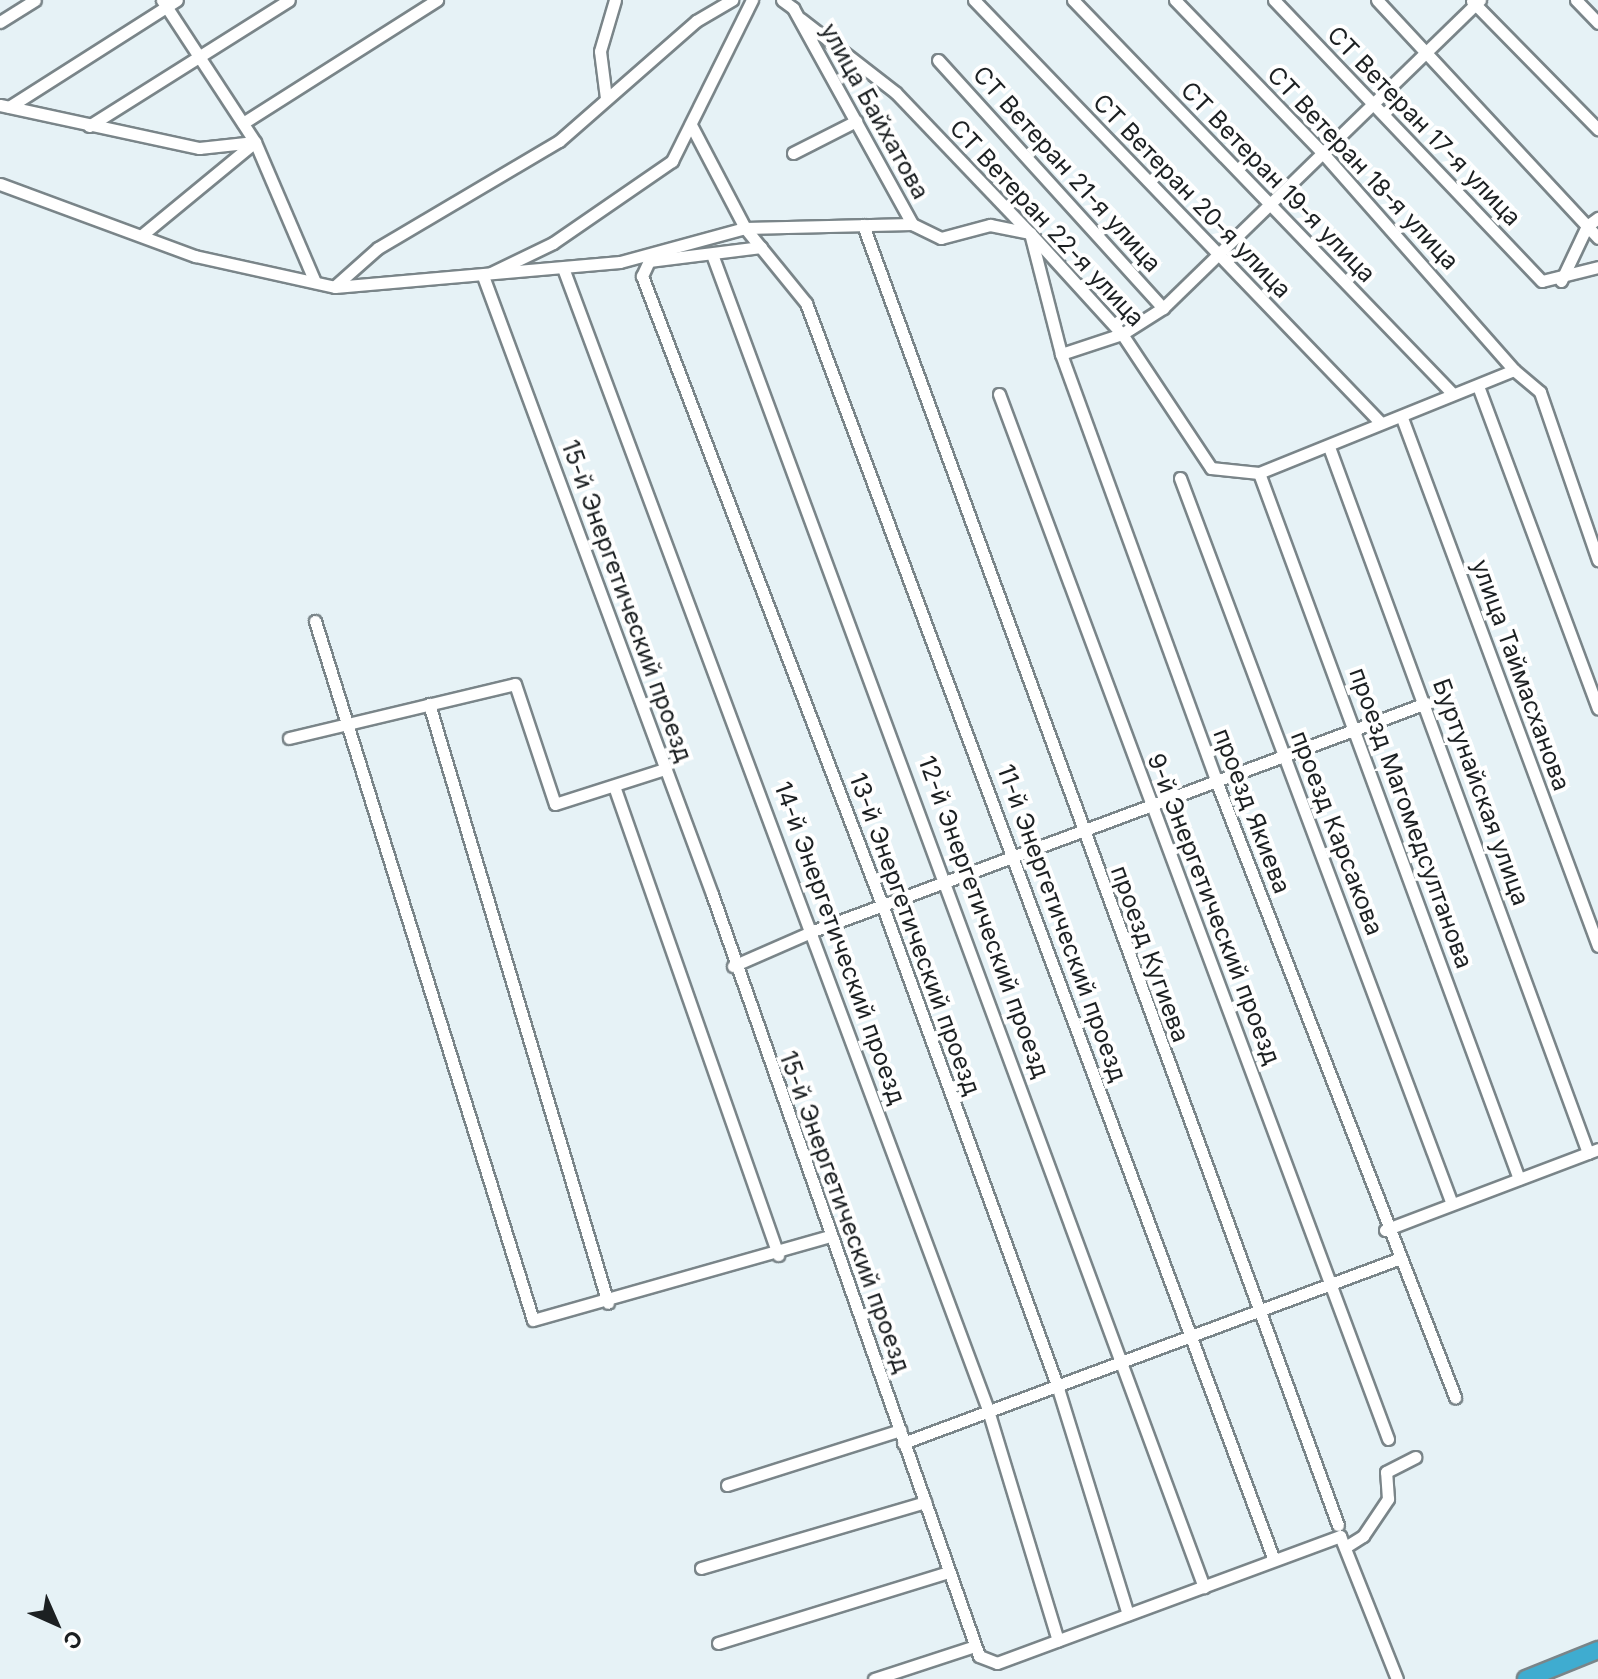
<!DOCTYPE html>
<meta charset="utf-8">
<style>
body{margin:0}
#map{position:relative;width:1598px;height:1679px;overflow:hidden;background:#e6f2f6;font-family:Inter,sans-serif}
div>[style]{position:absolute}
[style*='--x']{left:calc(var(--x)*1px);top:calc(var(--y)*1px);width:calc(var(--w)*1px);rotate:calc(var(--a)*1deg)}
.roads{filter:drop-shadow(2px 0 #7a8589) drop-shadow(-2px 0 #7a8589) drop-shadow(0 2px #7a8589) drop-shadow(0 -2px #7a8589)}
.minor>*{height:11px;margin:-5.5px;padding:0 5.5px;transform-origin:5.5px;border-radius:5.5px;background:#fff}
.highway>*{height:16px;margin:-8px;padding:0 8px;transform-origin:8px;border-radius:8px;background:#3facd0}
span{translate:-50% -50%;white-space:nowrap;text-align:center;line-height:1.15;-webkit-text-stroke:8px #fff;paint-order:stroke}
.street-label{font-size:24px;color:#1c2022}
.north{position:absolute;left:16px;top:1583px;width:80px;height:80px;-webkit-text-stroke:6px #fff;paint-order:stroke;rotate:135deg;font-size:22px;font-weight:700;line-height:32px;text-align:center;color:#1c2022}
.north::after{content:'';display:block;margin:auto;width:28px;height:36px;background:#1c2022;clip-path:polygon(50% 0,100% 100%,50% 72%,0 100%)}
</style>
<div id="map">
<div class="roads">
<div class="minor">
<i style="--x:162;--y:0;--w:170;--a:56.8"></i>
<i style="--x:255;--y:142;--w:152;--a:66.8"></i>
<i style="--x:782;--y:0;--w:14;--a:36"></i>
<i style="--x:793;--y:8;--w:247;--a:61.1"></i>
<i style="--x:912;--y:224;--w:32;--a:26"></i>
<i style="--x:941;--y:238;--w:51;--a:-14.9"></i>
<i style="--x:990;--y:225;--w:41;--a:11.3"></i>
<i style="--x:1030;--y:233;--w:125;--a:75.6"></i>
<i style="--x:1061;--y:354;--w:456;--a:70"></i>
<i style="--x:1217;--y:783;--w:659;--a:68.81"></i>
<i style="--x:974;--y:0;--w:586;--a:46.11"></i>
<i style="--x:1073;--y:0;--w:547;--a:46.04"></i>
<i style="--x:1175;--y:0;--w:210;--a:46"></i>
<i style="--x:1321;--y:151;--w:292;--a:48.6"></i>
<i style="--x:1274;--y:0;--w:388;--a:46.4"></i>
<i style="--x:1542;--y:281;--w:58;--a:-14"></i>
<i style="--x:1377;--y:0;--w:325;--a:47.1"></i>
<i style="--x:1576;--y:0;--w:32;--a:46"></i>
<i style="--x:1472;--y:1;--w:180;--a:45.5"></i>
<i style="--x:801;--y:19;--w:120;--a:37.9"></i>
<i style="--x:896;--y:93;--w:194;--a:46.3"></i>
<i style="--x:1030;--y:233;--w:137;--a:47.7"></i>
<i style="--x:1122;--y:334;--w:161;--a:56.4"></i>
<i style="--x:1211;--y:468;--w:48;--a:5.9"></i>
<i style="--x:1259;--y:473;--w:275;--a:-22"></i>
<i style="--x:1514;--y:370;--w:34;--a:40"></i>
<i style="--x:1540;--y:392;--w:178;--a:71"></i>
<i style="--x:0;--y:22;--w:41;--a:-32.2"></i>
<i style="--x:938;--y:60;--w:335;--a:47.8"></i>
<i style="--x:606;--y:98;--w:47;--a:-97.3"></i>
<i style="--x:600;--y:51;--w:53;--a:-73.6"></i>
<i style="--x:0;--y:105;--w:204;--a:12.2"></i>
<i style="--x:199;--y:148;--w:56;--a:-6.1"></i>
<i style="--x:9;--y:107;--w:199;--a:-32.5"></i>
<i style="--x:243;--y:123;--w:230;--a:-32.4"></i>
<i style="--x:691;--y:125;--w:116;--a:62.3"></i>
<i style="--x:745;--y:228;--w:97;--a:50.9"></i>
<i style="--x:806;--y:303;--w:1341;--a:69.58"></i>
<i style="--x:89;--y:126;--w:236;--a:-32.2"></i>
<i style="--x:793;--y:153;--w:71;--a:-26.9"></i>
<i style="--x:0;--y:184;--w:208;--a:20.3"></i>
<i style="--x:195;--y:256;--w:143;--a:12.5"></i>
<i style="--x:335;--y:287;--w:286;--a:-5"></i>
<i style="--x:620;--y:262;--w:130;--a:-15.2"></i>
<i style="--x:745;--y:228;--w:167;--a:-1.4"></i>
<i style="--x:863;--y:225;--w:1384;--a:69.93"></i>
<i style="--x:142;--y:235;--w:146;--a:-39.5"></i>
<i style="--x:761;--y:247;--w:113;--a:172.9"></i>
<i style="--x:649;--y:261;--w:17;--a:115"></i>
<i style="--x:642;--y:276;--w:675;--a:69.1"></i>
<i style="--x:883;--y:907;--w:509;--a:70"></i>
<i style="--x:1057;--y:1385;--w:240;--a:72.8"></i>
<i style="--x:713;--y:257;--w:1418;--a:69.74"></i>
<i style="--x:563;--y:268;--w:1215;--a:69.58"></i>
<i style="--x:987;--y:1407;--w:244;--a:73.1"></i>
<i style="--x:491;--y:273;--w:69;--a:-25.8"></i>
<i style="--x:553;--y:243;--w:145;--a:-34.6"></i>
<i style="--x:672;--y:161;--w:180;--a:-63.6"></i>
<i style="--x:483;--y:276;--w:659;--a:69.67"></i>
<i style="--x:712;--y:894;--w:807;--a:70.69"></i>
<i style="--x:979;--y:1656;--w:19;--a:21"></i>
<i style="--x:997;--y:1663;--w:366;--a:-20.3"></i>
<i style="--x:1340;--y:1536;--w:154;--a:68.3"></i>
<i style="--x:1561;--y:281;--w:61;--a:-64.7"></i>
<i style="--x:1587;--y:226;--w:14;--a:-36"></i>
<i style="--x:335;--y:286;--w:57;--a:-41.5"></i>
<i style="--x:378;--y:248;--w:210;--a:-30.6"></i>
<i style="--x:559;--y:141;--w:182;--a:-41.2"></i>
<i style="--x:696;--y:21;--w:42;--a:-30.3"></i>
<i style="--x:1061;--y:354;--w:64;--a:-18.2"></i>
<i style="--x:1122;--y:334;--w:49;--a:-32.4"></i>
<i style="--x:1163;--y:308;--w:442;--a:-44.2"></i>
<i style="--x:1478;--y:386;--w:344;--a:69.6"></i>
<i style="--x:999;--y:394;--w:1115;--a:69.58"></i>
<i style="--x:1402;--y:418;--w:563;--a:69.63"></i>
<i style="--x:1329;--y:447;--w:752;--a:69.85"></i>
<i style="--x:1259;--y:473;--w:752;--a:69.78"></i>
<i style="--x:1180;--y:478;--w:775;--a:69.46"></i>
<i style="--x:315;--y:621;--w:732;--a:72.68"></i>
<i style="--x:533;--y:1320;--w:309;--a:-15.8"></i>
<i style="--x:429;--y:704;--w:625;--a:73.36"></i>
<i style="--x:289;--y:738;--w:232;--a:-13.4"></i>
<i style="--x:515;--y:684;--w:126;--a:71.6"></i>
<i style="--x:555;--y:804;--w:115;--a:-17.7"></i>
<i style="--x:614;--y:786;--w:497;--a:70.7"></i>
<i style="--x:733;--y:966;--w:87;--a:-23.6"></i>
<i style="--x:813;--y:931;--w:654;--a:-20.4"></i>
<i style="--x:1385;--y:1230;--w:228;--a:-20.8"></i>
<i style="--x:903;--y:1443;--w:528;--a:-20.39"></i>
<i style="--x:727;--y:1485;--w:182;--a:-17.6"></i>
<i style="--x:1347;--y:1546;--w:19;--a:-32"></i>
<i style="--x:1363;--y:1536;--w:45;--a:-56"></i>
<i style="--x:1388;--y:1499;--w:27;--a:-94"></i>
<i style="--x:1386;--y:1472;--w:33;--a:-27"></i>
<i style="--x:701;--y:1568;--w:234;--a:-16.4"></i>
<i style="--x:718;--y:1643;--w:242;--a:-17.1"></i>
<i style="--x:874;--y:1679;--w:106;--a:-18.1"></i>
</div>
<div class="highway">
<i style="--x:1526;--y:1679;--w:78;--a:-21.9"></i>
</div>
</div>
<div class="street-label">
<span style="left:875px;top:111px;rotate:61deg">улица Байхатова</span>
<span style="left:1424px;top:126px;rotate:46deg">СТ Ветеран 17-я улица</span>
<span style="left:1363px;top:168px;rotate:47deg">СТ Ветеран 18-я улица</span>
<span style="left:1067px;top:169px;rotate:48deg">СТ Ветеран 21-я улица</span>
<span style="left:1278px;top:182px;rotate:46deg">СТ Ветеран 19-я улица</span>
<span style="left:1192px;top:196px;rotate:46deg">СТ Ветеран 20-я улица</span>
<span style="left:1047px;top:223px;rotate:47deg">СТ Ветеран 22-я улица</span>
<span style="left:627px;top:601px;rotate:70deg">15-й Энергетический проезд</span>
<span style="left:1521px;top:675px;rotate:70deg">улица Таймасханова</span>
<span style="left:1481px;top:792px;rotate:70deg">Буртунайская улица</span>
<span style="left:1252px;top:811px;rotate:69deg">проезд Якиева</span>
<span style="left:1411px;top:818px;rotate:70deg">проезд Магомедсултанова</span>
<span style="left:1337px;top:833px;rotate:69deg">проезд Карсакова</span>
<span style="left:1214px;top:909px;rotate:69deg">9-й Энергетический проезд</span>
<span style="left:984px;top:917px;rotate:70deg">12-й Энергетический проезд</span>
<span style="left:1062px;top:923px;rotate:70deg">11-й Энергетический проезд</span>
<span style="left:915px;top:934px;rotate:70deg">13-й Энергетический проезд</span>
<span style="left:840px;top:943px;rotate:70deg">14-й Энергетический проезд</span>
<span style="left:1150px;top:954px;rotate:70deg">проезд Кугиева</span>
<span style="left:845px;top:1212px;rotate:70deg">15-й Энергетический проезд</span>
</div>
<div class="north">С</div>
</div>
